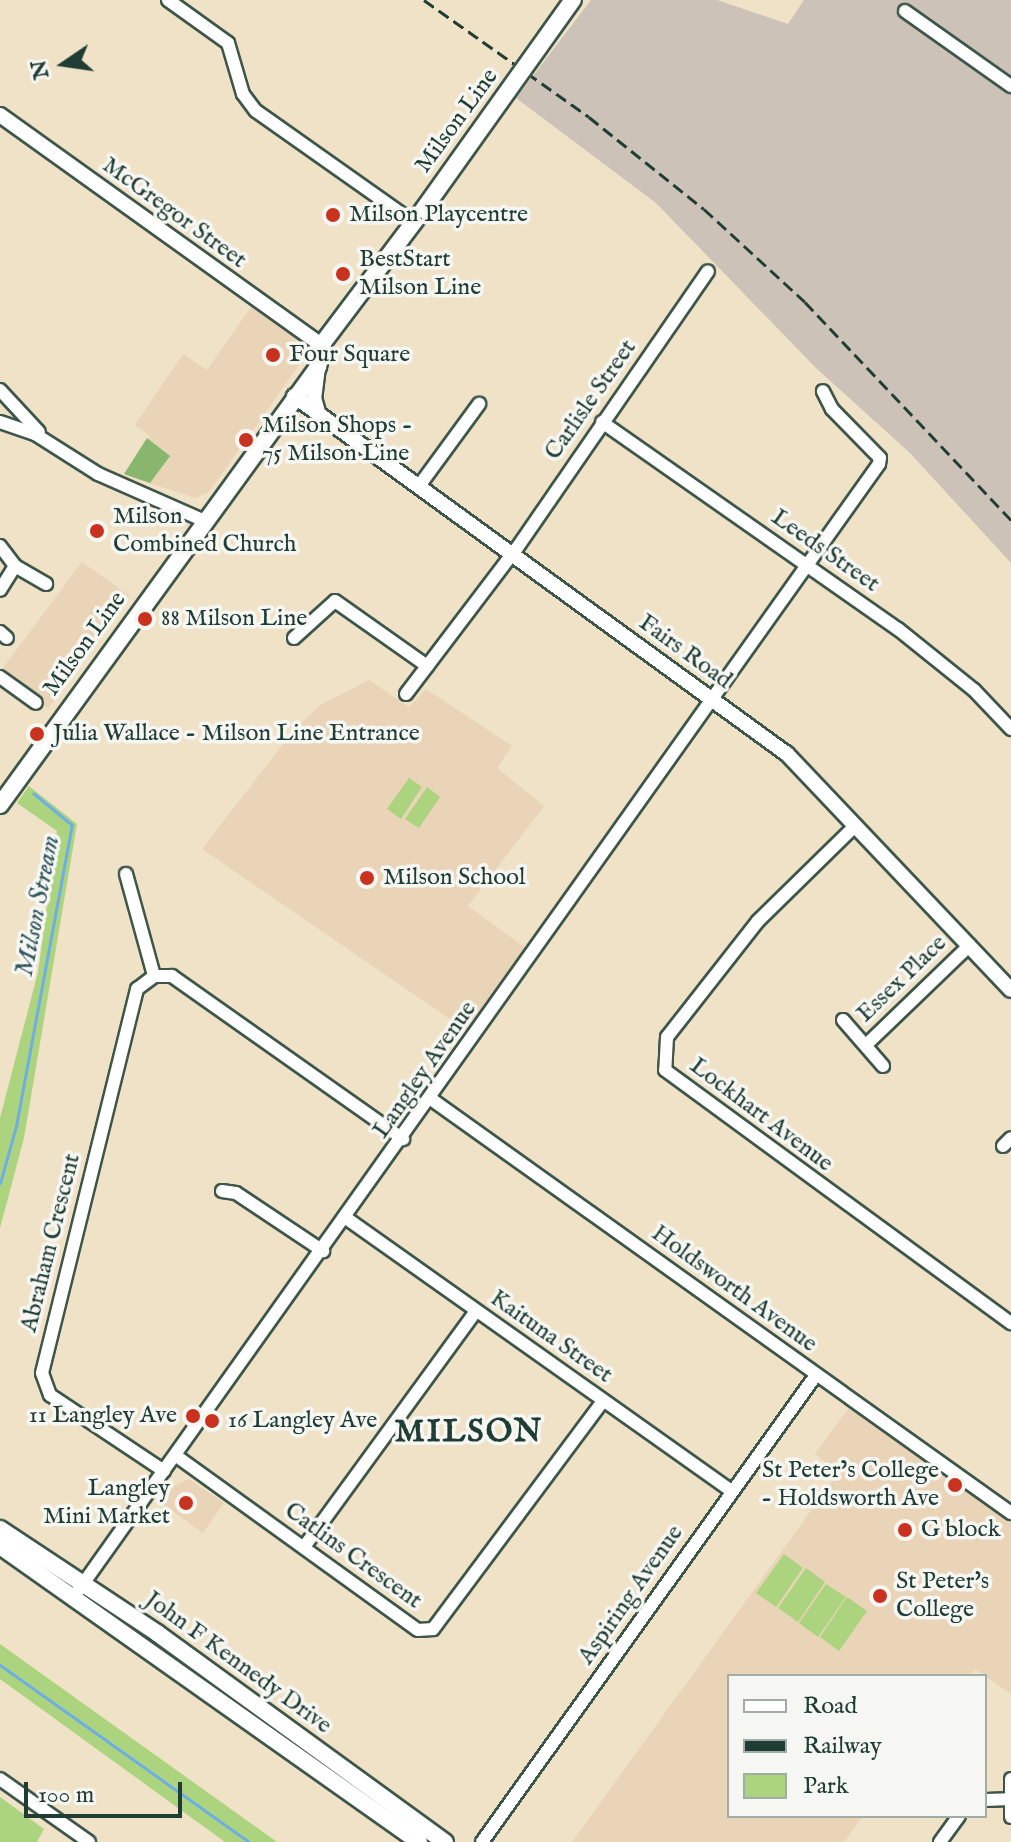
<!DOCTYPE html>
<meta charset="utf-8">
<style>
body{margin:0}
#map{position:relative;width:1011px;height:1842px;overflow:hidden;background:#efe2c6;font-family:"IM FELL English",serif}
div>[style]{position:absolute}
[style*='--x']{left:calc(var(--x)*1px);top:calc(var(--y)*1px);width:calc(var(--w)*1px);rotate:calc(var(--a)*1deg)}
.built>*{inset:0;background:#e9d4b7}
.industrial>*{inset:0;background:#ccc2b8}
.green>*{inset:0;background:#acd47f}
.forest>*{inset:0;background:#89b66e}
.stream>*{height:3px;margin:-1.5px;padding:0 1.5px;transform-origin:1.5px;border-radius:1.5px;background:#6faee2}
.roads{filter:drop-shadow(2px 0 #3e564a) drop-shadow(-2px 0 #3e564a) drop-shadow(0 2px #3e564a) drop-shadow(0 -2px #3e564a)}
.minor>*{height:12px;margin:-6px;padding:0 6px;transform-origin:6px;border-radius:6px;background:#fff}
.tertiary>*{height:14px;margin:-7px;padding:0 7px;transform-origin:7px;border-radius:7px;background:#fff}
.secondary>*{height:16px;margin:-8px;padding:0 8px;transform-origin:8px;border-radius:8px;background:#fff}
.rail>*{height:3px;margin-top:-1.5px;transform-origin:0;background:repeating-linear-gradient(90deg,#1f3d34 0 12px,transparent 0 18px)}
.bridges{filter:drop-shadow(2px 0 #3e564a) drop-shadow(-2px 0 #3e564a) drop-shadow(0 2px #3e564a) drop-shadow(0 -2px #3e564a)}
.secondary-bridge>*{height:16px;margin:-8px;padding:0 8px;transform-origin:8px;border-radius:8px;background:#fff}
.dots>*{width:22px;height:22px;translate:-50% -50%;box-sizing:border-box;border:4px solid #f6f6f2;border-radius:50%}
span{translate:-50% -50%;white-space:nowrap;text-align:center;line-height:1.15;-webkit-text-stroke:7px #f6f6f2;paint-order:stroke}
.street-label{font-size:24px;color:#1f3d34}
.poi-label{font-size:24px;color:#1f3d34}
.left{translate:0 -50%;text-align:left}
.right{translate:-100% -50%;text-align:right}
.water-label{font-size:26px;color:#335960;font-style:italic}
.district-label{font-size:32px;color:#1f3d34;font-weight:700;letter-spacing:2px}
.legend{position:absolute;left:727px;top:1674px;width:260px;height:144px;box-sizing:border-box;background:#f6f6f2;border:2px solid #a0aca6;margin:0;padding:10px 14px;list-style:none;font-size:24px;color:#1f3d34}
.legend li{display:flex;align-items:center;gap:16px;height:40px}
.legend b{width:40px;border:2px solid #a0aca6}
.north{position:absolute;left:24px;top:24px;width:80px;height:80px;-webkit-text-stroke:6px #f6f6f2;paint-order:stroke;rotate:257deg;font-size:22px;font-weight:700;line-height:32px;text-align:center;color:#1f3d34}
.north::after{content:'';display:block;margin:auto;width:28px;height:36px;background:#1f3d34;clip-path:polygon(50% 0,100% 100%,50% 72%,0 100%)}
.scale{position:absolute;left:24px;top:1782px;width:158px;height:36px;box-sizing:border-box;border:4px solid #1f3d34;border-top:0;padding-left:10px;font-size:24px;line-height:28px;white-space:nowrap;color:#1f3d34;-webkit-text-stroke:6px #f6f6f2;paint-order:stroke}
</style>
<div id="map">
<div class="built">
<i style="clip-path:polygon(251px 307px,306px 346px,307px 354px,209px 492px,196px 498px,127px 476px,150px 436px,135px 425px,183px 354px,207px 370px)"></i>
<i style="clip-path:polygon(82px 562px,129px 595px,48px 709px,0 672px)"></i>
<i style="clip-path:polygon(369px 680px,409px 707px,426px 689px,512px 746px,497px 768px,544px 806px,468px 906px,527px 949px,466px 1030px,202px 849px,293px 731px,320px 705px)"></i>
<i style="clip-path:polygon(850px 1406px,1011px 1523px,1011px 1694px,975px 1669px,969px 1676px,729px 1676px,729px 1816px,863px 1816px,844px 1842px,572px 1842px,838px 1473px,815px 1454px)"></i>
<i style="clip-path:polygon(189px 1479px,224px 1503px,203px 1533px,161px 1503px,174px 1486px)"></i>
</div>
<div class="industrial">
<i style="clip-path:polygon(591px 0,717px 0,788px 24px,804px 0,1011px 0,1011px 563px,910px 453px,816px 368px,656px 203px,516px 98px)"></i>
</div>
<div class="green">
<i style="clip-path:polygon(409px 778px,422px 787px,401px 819px,387px 809px)"></i>
<i style="clip-path:polygon(29px 786px,77px 824px,24px 1138px,0 1228px,0 1118px,38px 972px,57px 831px,17px 803px)"></i>
<i style="clip-path:polygon(427px 787px,440px 797px,419px 828px,405px 819px)"></i>
<i style="clip-path:polygon(784px 1554px,803px 1568px,776px 1607px,756px 1593px)"></i>
<i style="clip-path:polygon(806px 1568px,825px 1582px,798px 1622px,778px 1608px)"></i>
<i style="clip-path:polygon(826px 1584px,846px 1597px,818px 1637px,799px 1623px)"></i>
<i style="clip-path:polygon(847px 1597px,867px 1611px,839px 1651px,820px 1637px)"></i>
<i style="clip-path:polygon(0 1644px,277px 1842px,225px 1842px,0 1679px)"></i>
<i style="clip-path:polygon(0 1797px,44px 1829px,37px 1842px,0 1842px)"></i>
</div>
<div class="forest">
<i style="clip-path:polygon(147px 438px,170px 456px,150px 483px,124px 474px)"></i>
</div>
<div class="stream">
<i style="--x:0;--y:1183;--w:59;--a:-74.3"></i>
<i style="--x:16;--y:1126;--w:306;--a:-79.5"></i>
<i style="--x:72;--y:825;--w:50;--a:-140.6"></i>
<i style="--x:0;--y:1665;--w:305;--a:35.4"></i>
</div>
<div class="roads">
<div class="minor">
<i style="--x:168;--y:0;--w:74;--a:35.6"></i>
<i style="--x:228;--y:43;--w:53;--a:73.6"></i>
<i style="--x:243;--y:94;--w:21;--a:53"></i>
<i style="--x:256;--y:111;--w:194;--a:35.2"></i>
<i style="--x:905;--y:11;--w:130;--a:35.3"></i>
<i style="--x:0;--y:390;--w:57;--a:47.1"></i>
<i style="--x:0;--y:422;--w:37;--a:19"></i>
<i style="--x:35;--y:434;--w:75;--a:32.4"></i>
<i style="--x:98;--y:474;--w:115;--a:23.7"></i>
<i style="--x:602;--y:422;--w:361;--a:35"></i>
<i style="--x:898;--y:629;--w:97;--a:38.8"></i>
<i style="--x:974;--y:690;--w:54;--a:46.5"></i>
<i style="--x:419;--y:486;--w:102;--a:-53.8"></i>
<i style="--x:0;--y:546;--w:25;--a:53"></i>
<i style="--x:15;--y:566;--w:28;--a:122"></i>
<i style="--x:15;--y:566;--w:36;--a:30"></i>
<i style="--x:0;--y:632;--w:9;--a:41"></i>
<i style="--x:294;--y:638;--w:55;--a:-42.1"></i>
<i style="--x:335;--y:601;--w:113;--a:35.2"></i>
<i style="--x:0;--y:677;--w:44;--a:35.8"></i>
<i style="--x:406;--y:694;--w:183;--a:-52.8"></i>
<i style="--x:517;--y:548;--w:336;--a:-55.4"></i>
<i style="--x:855;--y:826;--w:136;--a:135.6"></i>
<i style="--x:758;--y:921;--w:147;--a:128.1"></i>
<i style="--x:667;--y:1037;--w:33;--a:93"></i>
<i style="--x:665;--y:1070;--w:429;--a:36.2"></i>
<i style="--x:126;--y:874;--w:106;--a:74.6"></i>
<i style="--x:843;--y:1020;--w:61;--a:49"></i>
<i style="--x:866;--y:1045;--w:144;--a:-43.9"></i>
<i style="--x:431;--y:1099;--w:713;--a:35.52"></i>
<i style="--x:1003;--y:1146;--w:11;--a:-45"></i>
<i style="--x:222;--y:1191;--w:14;--a:8"></i>
<i style="--x:236;--y:1193;--w:105;--a:33.7"></i>
<i style="--x:346;--y:1218;--w:473;--a:35.3"></i>
<i style="--x:175;--y:1455;--w:299;--a:35.8"></i>
<i style="--x:418;--y:1630;--w:15;--a:-4"></i>
<i style="--x:433;--y:1629;--w:284;--a:-53.3"></i>
<i style="--x:164;--y:1471;--w:137;--a:-146.3"></i>
<i style="--x:50;--y:1395;--w:23;--a:-110"></i>
<i style="--x:42;--y:1373;--w:396;--a:-76.1"></i>
<i style="--x:137;--y:989;--w:21;--a:-37"></i>
<i style="--x:154;--y:976;--w:18;--a:0"></i>
<i style="--x:172;--y:976;--w:283;--a:35.2"></i>
<i style="--x:304;--y:1547;--w:292;--a:-53.9"></i>
<i style="--x:78;--y:1591;--w:1383;--a:-54.6"></i>
<i style="--x:879;--y:464;--w:6;--a:-81"></i>
<i style="--x:880;--y:458;--w:69;--a:-134.4"></i>
<i style="--x:832;--y:409;--w:20;--a:-117"></i>
<i style="--x:0;--y:1779;--w:109;--a:35.3"></i>
<i style="--x:1011;--y:1779;--w:38;--a:90"></i>
<i style="--x:985;--y:1800;--w:25;--a:-2"></i>
<i style="--x:482;--y:1842;--w:574;--a:-54.43"></i>
<i style="--x:940;--y:1842;--w:32;--a:-54"></i>
</div>
<div class="tertiary">
<i style="--x:0;--y:115;--w:397;--a:35.6"></i>
<i style="--x:318;--y:367;--w:31;--a:97"></i>
<i style="--x:314;--y:398;--w:19;--a:74"></i>
<i style="--x:294;--y:396;--w:609;--a:35.99"></i>
<i style="--x:787;--y:754;--w:325;--a:46.5"></i>
</div>
<div class="secondary">
<i style="--x:316;--y:352;--w:178;--a:-53"></i>
<i style="--x:0;--y:805;--w:541;--a:-54.02"></i>
<i style="--x:318;--y:367;--w:22;--a:-77"></i>
<i style="--x:0;--y:1529;--w:188;--a:33.5"></i>
<i style="--x:157;--y:1633;--w:356;--a:36"></i>
<i style="--x:0;--y:1546;--w:513;--a:35.24"></i>
</div>
</div>
<div class="rail">
<i style="--x:424;--y:0;--w:202;--a:35.3"></i>
<i style="--x:589;--y:117;--w:147;--a:38.7"></i>
<i style="--x:704;--y:209;--w:137;--a:42.6"></i>
<i style="--x:805;--y:302;--w:300;--a:46.6"></i>
</div>
<div class="bridges">
<div class="secondary-bridge">
<i style="--x:423;--y:210;--w:258;--a:-54.5"></i>
</div>
</div>
<div class="dots">
<i style="left:333px;top:215px;background:#c8321e"></i>
<i style="left:343px;top:274px;background:#c8321e"></i>
<i style="left:273px;top:355px;background:#c8321e"></i>
<i style="left:246px;top:440px;background:#c8321e"></i>
<i style="left:97px;top:531px;background:#c8321e"></i>
<i style="left:145px;top:619px;background:#c8321e"></i>
<i style="left:37px;top:734px;background:#c8321e"></i>
<i style="left:367px;top:878px;background:#c8321e"></i>
<i style="left:193px;top:1416px;background:#c8321e"></i>
<i style="left:212px;top:1421px;background:#c8321e"></i>
<i style="left:955px;top:1485px;background:#c8321e"></i>
<i style="left:186px;top:1503px;background:#c8321e"></i>
<i style="left:905px;top:1530px;background:#c8321e"></i>
<i style="left:880px;top:1596px;background:#c8321e"></i>
</div>
<div class="street-label">
<span style="left:457px;top:121px;rotate:-54deg">Milson Line</span>
<span style="left:174px;top:213px;rotate:36deg">McGregor Street</span>
<span style="left:591px;top:400px;rotate:-55deg">Carlisle Street</span>
<span style="left:825px;top:551px;rotate:35deg">Leeds Street</span>
<span style="left:85px;top:644px;rotate:-54deg">Milson Line</span>
<span style="left:685px;top:652px;rotate:36deg">Fairs Road</span>
<span style="left:902px;top:979px;rotate:-44deg">Essex Place</span>
<span style="left:425px;top:1070px;rotate:-55deg">Langley Avenue</span>
<span style="left:761px;top:1115px;rotate:37deg">Lockhart Avenue</span>
<span style="left:51px;top:1243px;rotate:-76deg">Abraham Crescent</span>
<span style="left:734px;top:1289px;rotate:36deg">Holdsworth Avenue</span>
<span style="left:551px;top:1337px;rotate:35deg">Kaituna Street</span>
<span style="left:353px;top:1556px;rotate:36deg">Catlins Crescent</span>
<span style="left:631px;top:1595px;rotate:-55deg">Aspiring Avenue</span>
<span style="left:238px;top:1663px;rotate:36deg">John F Kennedy Drive</span>
</div>
<div class="poi-label">
<span class="left" style="left:349px;top:215px">Milson Playcentre</span>
<span class="left" style="left:359px;top:274px">BestStart<br>Milson Line</span>
<span class="left" style="left:289px;top:355px">Four Square</span>
<span class="left" style="left:262px;top:440px">Milson Shops -<br>75 Milson Line</span>
<span class="left" style="left:113px;top:531px">Milson<br>Combined Church</span>
<span class="left" style="left:161px;top:619px">88 Milson Line</span>
<span class="left" style="left:53px;top:734px">Julia Wallace - Milson Line Entrance</span>
<span class="left" style="left:383px;top:878px">Milson School</span>
<span class="right" style="left:177px;top:1416px">11 Langley Ave</span>
<span class="left" style="left:228px;top:1421px">16 Langley Ave</span>
<span class="right" style="left:939px;top:1485px">St Peter’s College<br>- Holdsworth Ave</span>
<span class="right" style="left:170px;top:1503px">Langley<br>Mini Market</span>
<span class="left" style="left:921px;top:1530px">G block</span>
<span class="left" style="left:896px;top:1596px">St Peter's<br>College</span>
</div>
<div class="water-label">
<span style="left:38px;top:906px;rotate:-79deg">Milson Stream</span>
</div>
<div class="district-label">
<span style="left:469px;top:1433px">MILSON</span>
</div>
<ul class="legend">
<li><b style="height:10px;background:#fff"></b>Road</li>
<li><b style="height:10px;background:#1f3d34"></b>Railway</li>
<li><b style="height:22px;background:#acd47f"></b>Park</li>
</ul>
<div class="north">N</div>
<div class="scale">100 m</div>
</div>
